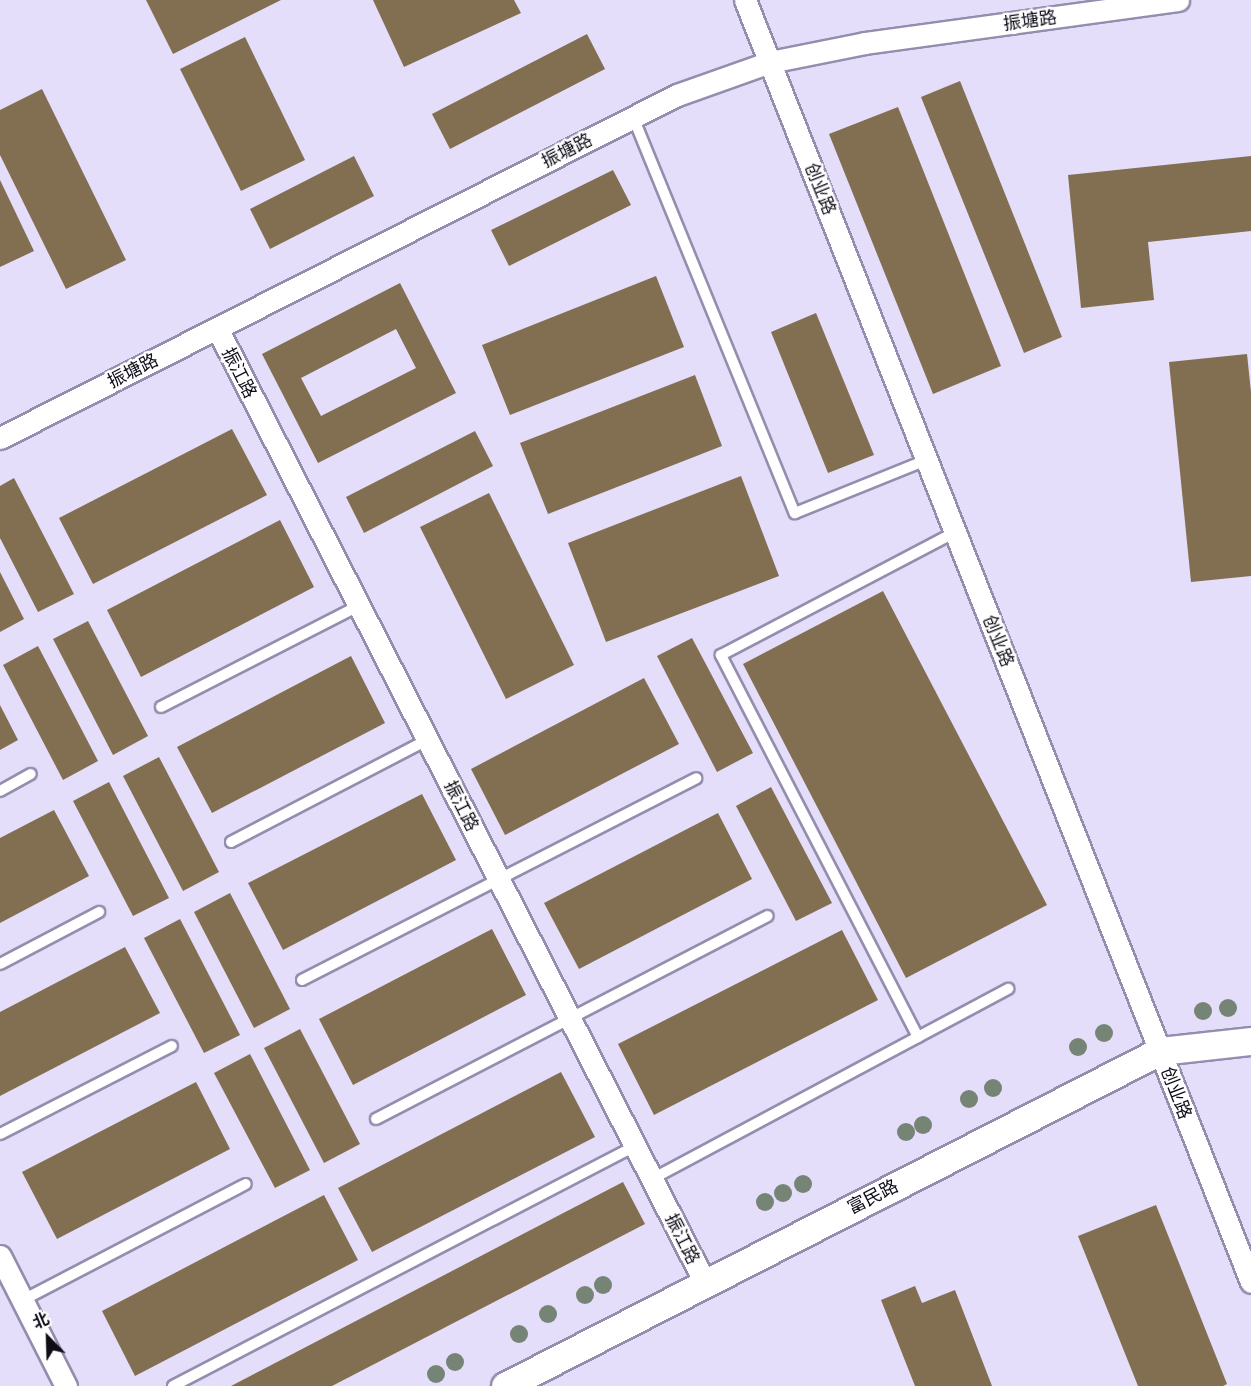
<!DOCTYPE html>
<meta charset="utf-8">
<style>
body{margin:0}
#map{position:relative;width:1251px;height:1386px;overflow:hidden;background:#e4defb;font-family:"DejaVu Sans","Noto Sans SC",sans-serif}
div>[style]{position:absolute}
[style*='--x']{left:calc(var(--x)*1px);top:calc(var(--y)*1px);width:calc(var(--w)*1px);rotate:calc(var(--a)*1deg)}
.building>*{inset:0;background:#826e50}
.roads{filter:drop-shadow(2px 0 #948dae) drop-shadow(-2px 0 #948dae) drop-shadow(0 2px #948dae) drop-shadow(0 -2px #948dae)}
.service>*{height:10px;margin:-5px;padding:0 5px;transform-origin:5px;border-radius:5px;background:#fff}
.minor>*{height:21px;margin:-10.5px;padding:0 10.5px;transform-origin:10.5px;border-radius:10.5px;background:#fff}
.tertiary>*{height:27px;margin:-13.5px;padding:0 13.5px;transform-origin:13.5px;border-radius:13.5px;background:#fff}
.trees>*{width:18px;height:18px;margin:-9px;border-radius:50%;background:#768475}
span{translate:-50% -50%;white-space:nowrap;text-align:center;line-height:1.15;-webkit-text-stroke:4.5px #fff;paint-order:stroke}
.street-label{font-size:18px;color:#100d19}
.north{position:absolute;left:18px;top:1308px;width:60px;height:60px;-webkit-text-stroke:4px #fff;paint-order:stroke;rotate:337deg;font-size:16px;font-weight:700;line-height:24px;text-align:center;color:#100d19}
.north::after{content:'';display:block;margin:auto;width:21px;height:27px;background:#100d19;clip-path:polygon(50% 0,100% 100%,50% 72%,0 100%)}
</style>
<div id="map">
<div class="building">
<i style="clip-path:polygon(146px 0,281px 0,173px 54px)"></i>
<i style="clip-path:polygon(373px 0,514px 0,521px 13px,404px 67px)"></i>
<i style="clip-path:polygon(587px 34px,605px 69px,450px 149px,432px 114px)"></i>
<i style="clip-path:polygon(245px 37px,305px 160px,241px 191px,180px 69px)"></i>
<i style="clip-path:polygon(960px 81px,1062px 337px,1024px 353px,921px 97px)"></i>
<i style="clip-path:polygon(42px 89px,126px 260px,66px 289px,0 155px,0 110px)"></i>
<i style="clip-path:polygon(898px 107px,1001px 366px,933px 394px,829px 134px)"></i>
<i style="clip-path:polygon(354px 156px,374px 196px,270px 249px,250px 209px)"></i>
<i style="clip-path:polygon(1251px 156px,1251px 231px,1148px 242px,1154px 300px,1081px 308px,1068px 175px)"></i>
<i style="clip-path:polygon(613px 170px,631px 205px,509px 266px,491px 230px)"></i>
<i style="clip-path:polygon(0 180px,34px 251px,0 267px)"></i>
<i style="clip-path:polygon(656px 276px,684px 347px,510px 415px,482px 345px)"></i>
<i style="clip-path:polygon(evenodd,400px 283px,456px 393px,318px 463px,262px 354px,400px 283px,396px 329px,416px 368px,321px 416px,301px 378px,396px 329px)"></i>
<i style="clip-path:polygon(816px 313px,874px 455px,828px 473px,771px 332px)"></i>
<i style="clip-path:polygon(1247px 354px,1251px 392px,1251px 576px,1191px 582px,1169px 362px)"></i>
<i style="clip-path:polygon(695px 375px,722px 446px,548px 514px,520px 443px)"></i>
<i style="clip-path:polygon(232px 429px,267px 495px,93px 584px,59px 518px)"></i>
<i style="clip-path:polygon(475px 431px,493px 466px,364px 533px,346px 497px)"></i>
<i style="clip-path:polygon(741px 476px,779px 576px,606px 642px,568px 543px)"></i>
<i style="clip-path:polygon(14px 478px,74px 594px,38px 612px,0 538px,0 486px)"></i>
<i style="clip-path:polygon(489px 493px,574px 665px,506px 699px,420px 527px)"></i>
<i style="clip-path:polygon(280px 520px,314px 587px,141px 677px,107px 610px)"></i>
<i style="clip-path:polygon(0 572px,24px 619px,0 632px)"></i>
<i style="clip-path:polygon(883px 591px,1047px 905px,906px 978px,743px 664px)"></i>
<i style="clip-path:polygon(88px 621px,148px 736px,113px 755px,53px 639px)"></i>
<i style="clip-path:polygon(692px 638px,753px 753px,717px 772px,657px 656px)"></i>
<i style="clip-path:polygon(38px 646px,98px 761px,63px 780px,3px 665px)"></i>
<i style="clip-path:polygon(351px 656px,385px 723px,212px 813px,177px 747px)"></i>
<i style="clip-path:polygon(644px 678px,679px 744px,505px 835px,471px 769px)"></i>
<i style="clip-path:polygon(0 705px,18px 740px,0 750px)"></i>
<i style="clip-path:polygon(159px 757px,219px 872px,183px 891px,123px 776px)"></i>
<i style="clip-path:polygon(109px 782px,169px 898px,133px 916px,73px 801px)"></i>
<i style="clip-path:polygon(771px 787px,832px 903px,796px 921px,736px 806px)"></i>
<i style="clip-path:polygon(422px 794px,456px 860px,283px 950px,248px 883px)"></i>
<i style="clip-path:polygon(54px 810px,89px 876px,0 923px,0 838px)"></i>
<i style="clip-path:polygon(718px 813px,752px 879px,579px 969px,544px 903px)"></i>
<i style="clip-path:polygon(230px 893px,290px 1009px,254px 1028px,194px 912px)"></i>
<i style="clip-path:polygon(180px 919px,240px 1035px,204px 1053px,144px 938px)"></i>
<i style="clip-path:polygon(492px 929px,526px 995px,353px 1085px,319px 1019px)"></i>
<i style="clip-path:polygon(842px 930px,878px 1000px,654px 1115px,618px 1044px)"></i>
<i style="clip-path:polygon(125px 947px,160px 1013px,0 1096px,0 1012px)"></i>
<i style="clip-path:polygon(300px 1029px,360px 1144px,324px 1163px,264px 1048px)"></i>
<i style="clip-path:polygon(250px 1054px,310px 1170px,275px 1188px,214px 1073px)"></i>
<i style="clip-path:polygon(561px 1072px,595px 1137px,372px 1252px,338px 1188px)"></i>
<i style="clip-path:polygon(196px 1082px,230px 1149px,57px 1239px,22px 1172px)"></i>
<i style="clip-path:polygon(623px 1182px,645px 1224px,332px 1386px,231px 1386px)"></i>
<i style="clip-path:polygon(324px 1195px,358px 1260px,135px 1376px,102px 1311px)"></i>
<i style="clip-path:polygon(1156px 1205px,1227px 1384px,1223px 1386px,1138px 1386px,1078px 1236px)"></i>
<i style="clip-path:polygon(915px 1286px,922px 1303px,955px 1290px,992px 1386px,915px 1386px,881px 1300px)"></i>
</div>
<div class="roads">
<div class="service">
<i style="--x:633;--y:117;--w:428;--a:67.8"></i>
<i style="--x:795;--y:513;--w:141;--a:-22"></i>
<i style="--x:161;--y:707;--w:221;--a:-27.1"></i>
<i style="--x:0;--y:791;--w:35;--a:-29"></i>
<i style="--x:231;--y:842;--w:221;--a:-27.5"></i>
<i style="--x:0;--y:964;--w:112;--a:-27.7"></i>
<i style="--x:302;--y:980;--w:443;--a:-27.1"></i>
<i style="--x:918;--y:1037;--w:430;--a:-117.3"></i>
<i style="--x:721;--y:655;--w:264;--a:-27.7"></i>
<i style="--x:376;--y:1119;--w:441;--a:-27.4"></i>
<i style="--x:0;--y:1134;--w:193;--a:-27.1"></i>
<i style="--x:652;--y:1179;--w:404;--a:-28.1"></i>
<i style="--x:23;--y:1300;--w:251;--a:-27.5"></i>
<i style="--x:173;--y:1386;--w:521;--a:-27.45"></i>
</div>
<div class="minor">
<i style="--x:745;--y:0;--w:1378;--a:68.46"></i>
<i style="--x:217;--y:328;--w:1072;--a:62.93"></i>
<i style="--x:0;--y:438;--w:759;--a:-26.87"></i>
<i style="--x:677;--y:95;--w:99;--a:-19.5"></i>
<i style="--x:770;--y:62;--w:97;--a:-11.3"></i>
<i style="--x:865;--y:43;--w:316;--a:-7.8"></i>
<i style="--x:0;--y:1256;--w:146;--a:63.1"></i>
</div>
<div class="tertiary">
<i style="--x:505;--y:1386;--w:736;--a:-27.09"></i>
<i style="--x:1160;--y:1051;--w:92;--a:-6.3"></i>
</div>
</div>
<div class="trees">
<i style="left:1228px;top:1008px"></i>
<i style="left:1203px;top:1011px"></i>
<i style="left:1104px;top:1033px"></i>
<i style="left:1078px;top:1047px"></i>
<i style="left:993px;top:1088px"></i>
<i style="left:969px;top:1099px"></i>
<i style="left:923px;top:1125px"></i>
<i style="left:906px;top:1132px"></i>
<i style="left:803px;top:1184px"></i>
<i style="left:783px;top:1193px"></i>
<i style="left:765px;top:1202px"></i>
<i style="left:603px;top:1285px"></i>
<i style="left:585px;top:1295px"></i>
<i style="left:548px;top:1314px"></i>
<i style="left:519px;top:1334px"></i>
<i style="left:455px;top:1362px"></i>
<i style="left:436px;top:1374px"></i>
</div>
<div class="street-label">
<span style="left:1030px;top:21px;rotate:-8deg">振塘路</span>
<span style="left:567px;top:151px;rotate:-27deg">振塘路</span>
<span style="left:820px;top:189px;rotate:68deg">创业路</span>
<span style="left:133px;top:371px;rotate:-27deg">振塘路</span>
<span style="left:239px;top:373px;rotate:63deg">振江路</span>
<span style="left:998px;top:641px;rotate:68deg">创业路</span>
<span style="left:461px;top:806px;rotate:63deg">振江路</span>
<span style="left:1176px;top:1093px;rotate:69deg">创业路</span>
<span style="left:873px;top:1197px;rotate:-27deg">富民路</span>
<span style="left:682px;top:1239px;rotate:63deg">振江路</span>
</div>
<div class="north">北</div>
</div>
